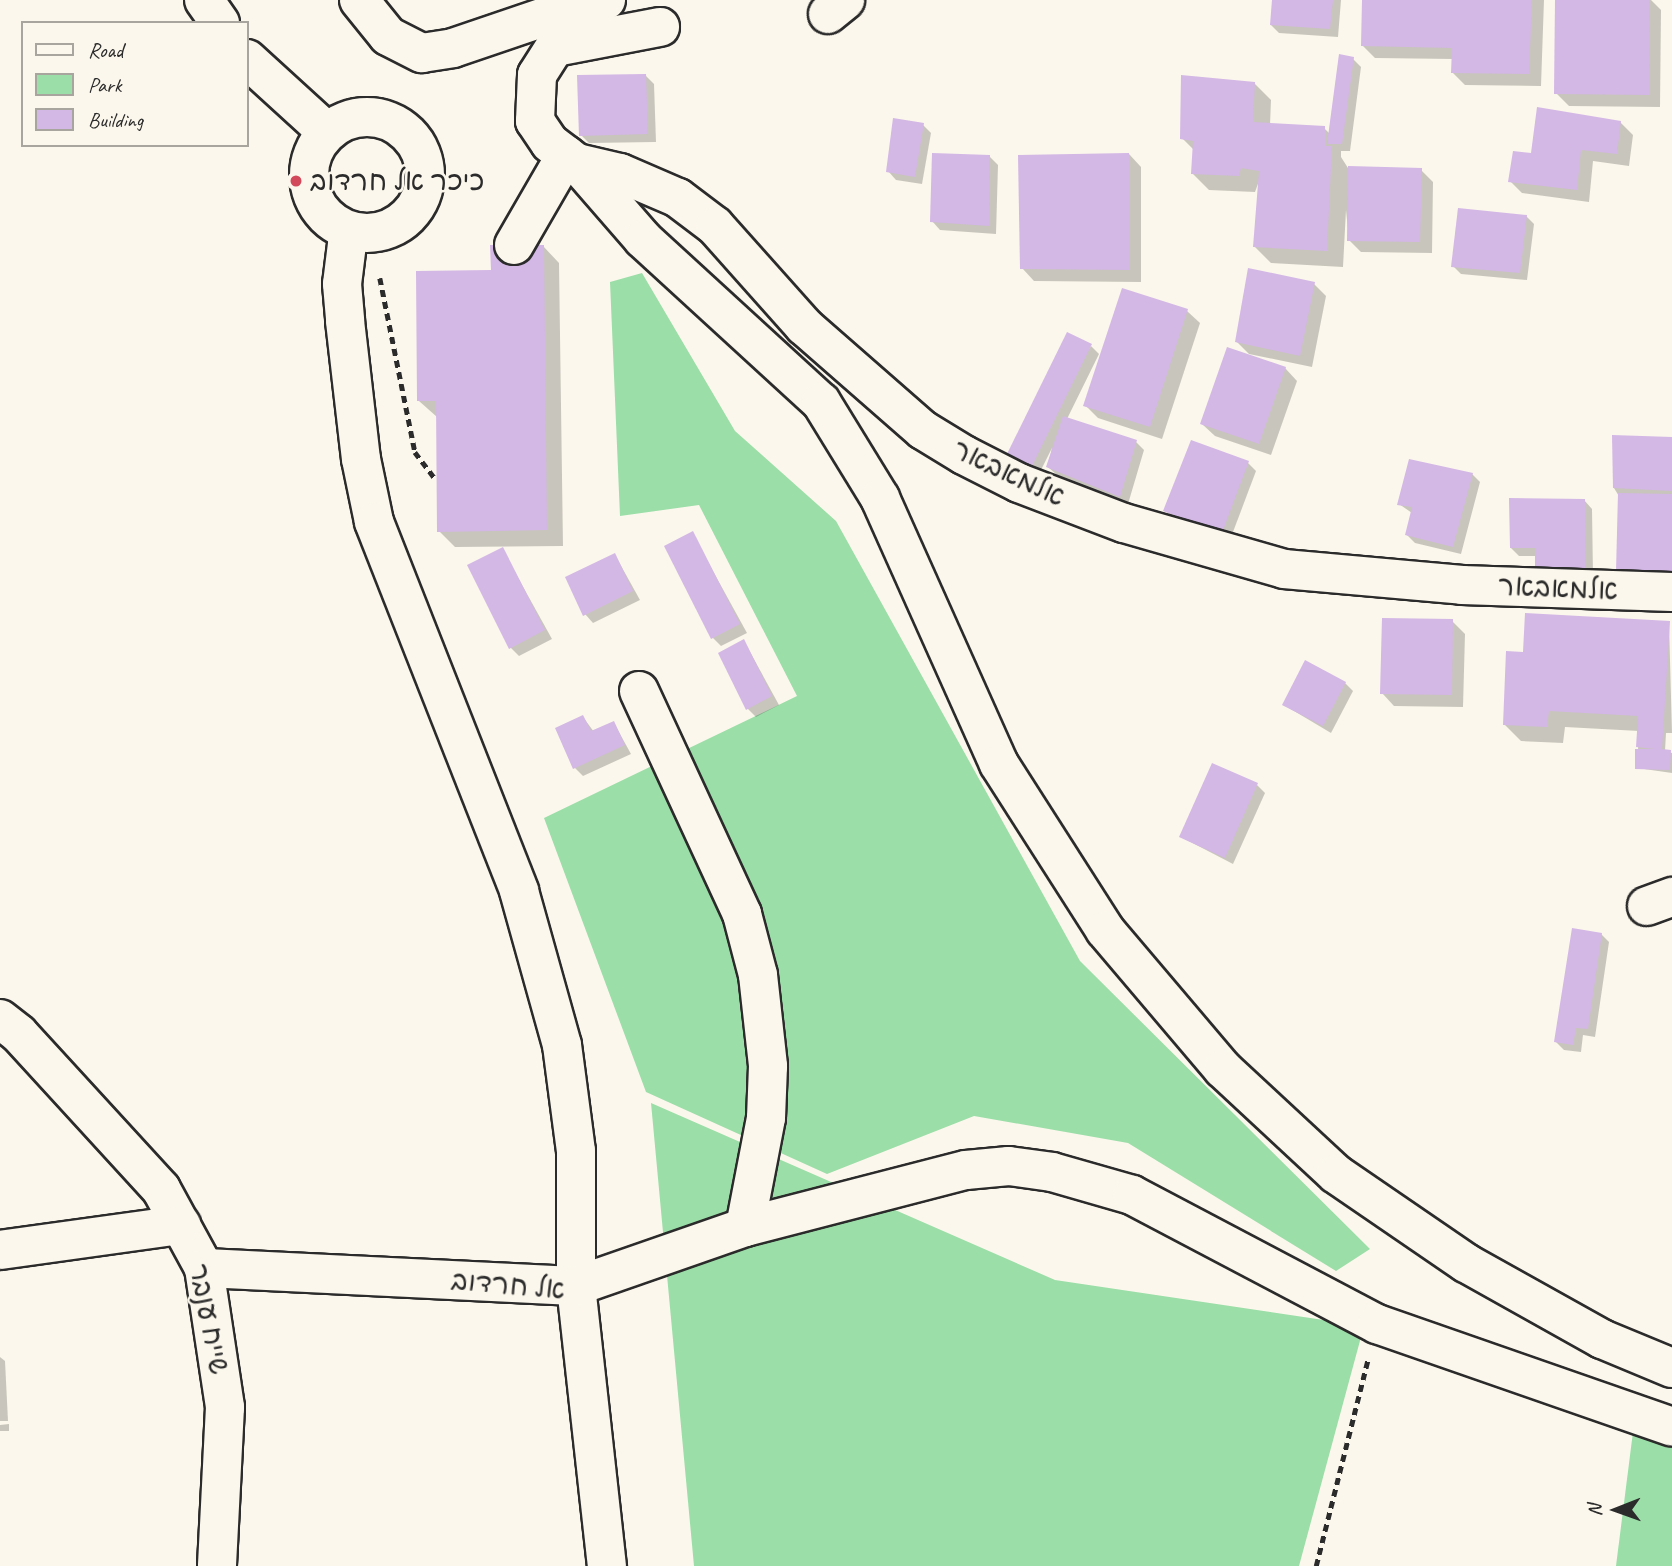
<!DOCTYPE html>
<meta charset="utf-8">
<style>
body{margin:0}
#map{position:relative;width:1672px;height:1566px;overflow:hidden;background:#fbf7ec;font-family:Caveat,"Playpen Sans Hebrew",sans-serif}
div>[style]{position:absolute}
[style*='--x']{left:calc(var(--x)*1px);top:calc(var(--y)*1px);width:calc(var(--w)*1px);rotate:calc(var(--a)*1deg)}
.green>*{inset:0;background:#9bdea8}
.shadow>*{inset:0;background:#0003}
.building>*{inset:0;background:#d3b7e5}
.path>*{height:4.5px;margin-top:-2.25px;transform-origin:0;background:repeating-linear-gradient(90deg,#2b2b2b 0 7px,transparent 0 12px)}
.roads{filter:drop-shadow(2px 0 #2b2b2b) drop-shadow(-2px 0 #2b2b2b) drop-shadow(0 2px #2b2b2b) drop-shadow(0 -2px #2b2b2b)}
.minor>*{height:38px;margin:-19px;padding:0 19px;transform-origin:19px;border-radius:19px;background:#fbf7ec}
.minor>.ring{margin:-19px;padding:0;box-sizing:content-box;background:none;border:38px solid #fbf7ec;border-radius:50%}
.dots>*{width:19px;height:19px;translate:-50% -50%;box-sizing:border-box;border:4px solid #fbf7ec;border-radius:50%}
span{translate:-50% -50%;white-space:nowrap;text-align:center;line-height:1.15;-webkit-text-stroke:5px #fbf7ec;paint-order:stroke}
.poi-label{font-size:28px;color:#2b2b2b}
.left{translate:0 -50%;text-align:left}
.street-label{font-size:28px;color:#2b2b2b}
.legend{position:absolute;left:21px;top:21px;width:228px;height:126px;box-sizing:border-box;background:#fbf7ec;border:2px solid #a8a59f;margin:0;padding:9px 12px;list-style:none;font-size:21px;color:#2b2b2b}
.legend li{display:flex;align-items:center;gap:14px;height:35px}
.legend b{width:35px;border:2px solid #a8a59f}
.north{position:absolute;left:1581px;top:1475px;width:70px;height:70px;-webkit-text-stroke:5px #fbf7ec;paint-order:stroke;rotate:269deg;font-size:19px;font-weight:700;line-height:28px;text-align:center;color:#2b2b2b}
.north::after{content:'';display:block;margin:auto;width:24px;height:32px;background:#2b2b2b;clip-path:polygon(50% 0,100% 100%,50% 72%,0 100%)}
</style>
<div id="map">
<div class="green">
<i style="clip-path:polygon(642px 273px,735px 431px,836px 521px,1080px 961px,1370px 1249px,1336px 1271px,1128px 1143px,974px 1116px,827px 1174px,646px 1092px,544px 818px,797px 696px,699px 505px,620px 516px,610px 282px)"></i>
<i style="clip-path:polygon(651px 1103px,1055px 1280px,1364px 1326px,1299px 1566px,694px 1566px)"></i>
<i style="clip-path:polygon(1634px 1424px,1672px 1444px,1672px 1566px,1616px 1566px)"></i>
</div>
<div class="shadow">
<i style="clip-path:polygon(1273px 0,1341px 0,1338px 37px,1279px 33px,1271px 25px)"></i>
<i style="clip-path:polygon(1364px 0,1544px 0,1541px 86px,1465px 85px,1452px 72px,1453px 59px,1375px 58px,1363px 46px)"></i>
<i style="clip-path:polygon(1557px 0,1651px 0,1661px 10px,1660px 107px,1569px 106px,1556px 93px)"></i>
<i style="clip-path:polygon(1353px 59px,1361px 67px,1350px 151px,1341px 151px,1341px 157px,1348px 168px,1421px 170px,1433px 182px,1432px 253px,1361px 252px,1349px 240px,1346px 210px,1343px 267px,1271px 263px,1255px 247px,1259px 181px,1255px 192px,1209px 190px,1193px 174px,1194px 150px,1182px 138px,1254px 83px,1271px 100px,1270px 125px,1324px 128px,1330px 134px)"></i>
<i style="clip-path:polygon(646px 76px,654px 84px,656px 142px,589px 143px,581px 135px)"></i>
<i style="clip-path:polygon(1620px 122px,1633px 135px,1629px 166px,1593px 161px,1589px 202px,1522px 193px,1510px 181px,1532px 155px)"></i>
<i style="clip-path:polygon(923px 125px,931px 133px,922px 184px,896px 180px,888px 171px)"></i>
<i style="clip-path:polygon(1129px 154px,1141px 167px,1141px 282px,1034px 281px,1022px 268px)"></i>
<i style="clip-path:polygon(990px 157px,998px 165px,996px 234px,940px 230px,932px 221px)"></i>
<i style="clip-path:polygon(1526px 216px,1534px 224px,1527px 280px,1461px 274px,1453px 266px)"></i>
<i style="clip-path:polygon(543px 246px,559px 263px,563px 546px,455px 547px,439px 531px,437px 417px,419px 401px,492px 272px)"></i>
<i style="clip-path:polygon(1314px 284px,1326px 296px,1312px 367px,1249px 354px,1236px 341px)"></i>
<i style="clip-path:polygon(1123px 290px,1187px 311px,1200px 323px,1162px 439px,1098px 418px,1085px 405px)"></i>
<i style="clip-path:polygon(1091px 346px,1099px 354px,1067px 419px,1136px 442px,1144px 450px,1128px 504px,1057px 475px,1048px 467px,1052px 448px,1039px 474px,1016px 463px)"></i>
<i style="clip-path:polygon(1285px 368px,1297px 381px,1271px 455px,1215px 436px,1202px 424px)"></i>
<i style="clip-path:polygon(1672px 439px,1672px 584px,1614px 488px)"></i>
<i style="clip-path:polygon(1192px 442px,1248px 463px,1256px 471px,1230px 540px,1174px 519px,1166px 511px)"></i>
<i style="clip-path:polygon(1472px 474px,1480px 482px,1461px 554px,1415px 543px,1407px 535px,1412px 513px,1399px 504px)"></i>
<i style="clip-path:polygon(1584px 500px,1592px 509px,1593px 575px,1545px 576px,1537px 568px,1536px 556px,1519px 556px,1511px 548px)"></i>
<i style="clip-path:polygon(692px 533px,747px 633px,721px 646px,713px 638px)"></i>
<i style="clip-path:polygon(502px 549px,552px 639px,519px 656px,511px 648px)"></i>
<i style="clip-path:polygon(615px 555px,640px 600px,593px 623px,585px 614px)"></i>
<i style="clip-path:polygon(1452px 621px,1465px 634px,1463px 707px,1394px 706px,1382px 693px)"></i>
<i style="clip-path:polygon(1669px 623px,1672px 733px,1666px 733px,1665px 751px,1672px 753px,1672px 773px,1637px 768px,1639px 731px,1565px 727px,1563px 743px,1521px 741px,1504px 724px,1525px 654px)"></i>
<i style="clip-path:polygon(744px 641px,779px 705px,756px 717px,748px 709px)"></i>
<i style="clip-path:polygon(1345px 683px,1353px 691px,1331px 733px,1284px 705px)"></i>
<i style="clip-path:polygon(583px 717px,594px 732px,614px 723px,631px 754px,583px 776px,575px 768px)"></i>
<i style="clip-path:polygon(1257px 785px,1265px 793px,1233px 864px,1181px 837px)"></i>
<i style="clip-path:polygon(1601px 934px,1609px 942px,1595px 1037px,1583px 1035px,1581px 1052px,1564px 1050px,1556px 1042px)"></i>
<i style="clip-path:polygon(0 1357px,5px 1361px,8px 1421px,0 1421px)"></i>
<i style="clip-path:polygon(9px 1424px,9px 1431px,0 1431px,0 1425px)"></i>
</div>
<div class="building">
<i style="clip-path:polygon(1272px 0,1333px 0,1330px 29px,1270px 25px)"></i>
<i style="clip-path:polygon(1362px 0,1532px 0,1529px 74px,1451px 73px,1452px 48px,1361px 46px)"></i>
<i style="clip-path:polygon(1555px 0,1650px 0,1649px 95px,1554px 94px)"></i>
<i style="clip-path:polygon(1339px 54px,1354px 57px,1342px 144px,1327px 144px)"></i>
<i style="clip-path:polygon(646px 74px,648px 134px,579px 136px,577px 75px)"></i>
<i style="clip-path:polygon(1181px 75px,1255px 82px,1253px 122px,1325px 126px,1325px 146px,1332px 146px,1327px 251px,1253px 247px,1259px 171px,1241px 168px,1239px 176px,1191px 174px,1193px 141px,1180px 139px)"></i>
<i style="clip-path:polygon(1537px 107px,1621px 121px,1617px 154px,1581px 150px,1577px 190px,1508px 182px,1513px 151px,1531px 153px)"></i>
<i style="clip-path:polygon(893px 118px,924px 123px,915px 177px,886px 172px)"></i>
<i style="clip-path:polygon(932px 153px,990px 155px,989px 226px,930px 222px)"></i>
<i style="clip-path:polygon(1129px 153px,1129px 270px,1020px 269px,1018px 155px)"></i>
<i style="clip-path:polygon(1348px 166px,1422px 168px,1420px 242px,1347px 241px)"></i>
<i style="clip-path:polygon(1458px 208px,1527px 215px,1520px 273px,1451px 267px)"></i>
<i style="clip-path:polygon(490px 245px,544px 245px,547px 530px,437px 532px,436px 401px,417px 401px,416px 271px,491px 270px)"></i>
<i style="clip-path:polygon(1248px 268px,1315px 282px,1300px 356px,1235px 342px)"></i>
<i style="clip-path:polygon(1122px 288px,1188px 309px,1150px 427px,1083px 406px)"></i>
<i style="clip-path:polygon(1067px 332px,1092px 344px,1031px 468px,1006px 456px)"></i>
<i style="clip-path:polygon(1227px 347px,1286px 367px,1259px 444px,1200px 424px)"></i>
<i style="clip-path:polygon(1063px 416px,1137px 440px,1120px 497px,1046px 467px)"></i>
<i style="clip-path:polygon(1612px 435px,1672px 437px,1672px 491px,1613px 488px)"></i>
<i style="clip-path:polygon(1191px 440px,1249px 461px,1222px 533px,1163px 511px)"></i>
<i style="clip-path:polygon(1409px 459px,1473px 473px,1453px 547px,1405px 535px,1412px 507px,1397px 505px)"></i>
<i style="clip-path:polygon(1618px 493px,1672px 494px,1672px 573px,1616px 572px)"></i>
<i style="clip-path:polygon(1509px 498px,1585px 499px,1586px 568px,1535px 568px,1535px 548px,1510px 548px)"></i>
<i style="clip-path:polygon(693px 531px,740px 624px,711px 639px,664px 546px)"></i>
<i style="clip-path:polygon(503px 547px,545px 630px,509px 649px,467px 565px)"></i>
<i style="clip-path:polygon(615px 553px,633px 591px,583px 616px,565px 577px)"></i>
<i style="clip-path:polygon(1525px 613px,1670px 621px,1662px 749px,1671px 750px,1670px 770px,1635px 769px,1635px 749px,1655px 749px,1636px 747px,1638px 716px,1549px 711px,1547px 727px,1503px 725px,1506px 651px,1523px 652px)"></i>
<i style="clip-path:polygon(1382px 618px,1453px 619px,1452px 695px,1380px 694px)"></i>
<i style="clip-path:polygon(744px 639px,772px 696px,746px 710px,718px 653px)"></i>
<i style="clip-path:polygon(1305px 660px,1346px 682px,1323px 726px,1282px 705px)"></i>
<i style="clip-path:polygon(583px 715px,591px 731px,614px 721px,625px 745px,573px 769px,555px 728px)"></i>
<i style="clip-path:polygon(1212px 763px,1258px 783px,1225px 858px,1179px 837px)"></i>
<i style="clip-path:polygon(1572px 928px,1602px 933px,1588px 1029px,1576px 1028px,1573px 1045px,1554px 1042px)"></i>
</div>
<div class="path">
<i style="--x:380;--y:278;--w:177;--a:78.6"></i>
<i style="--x:415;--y:452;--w:35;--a:53"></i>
<i style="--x:1316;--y:1566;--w:213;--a:-75.9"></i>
</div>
<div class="roads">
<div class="minor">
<i style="--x:204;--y:0;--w:28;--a:55"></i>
<i style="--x:359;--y:0;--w:46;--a:51.1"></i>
<i style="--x:388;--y:36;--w:38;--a:27"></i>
<i style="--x:422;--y:53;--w:31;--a:-9"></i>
<i style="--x:453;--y:48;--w:136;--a:-18.8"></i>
<i style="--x:606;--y:0;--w:24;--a:171"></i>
<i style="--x:582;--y:4;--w:84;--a:122.4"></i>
<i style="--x:537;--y:75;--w:46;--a:92.5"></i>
<i style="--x:535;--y:121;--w:27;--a:56"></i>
<i style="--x:550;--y:143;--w:34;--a:37"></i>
<i style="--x:577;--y:163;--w:44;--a:13.1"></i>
<i style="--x:620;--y:173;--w:63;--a:23.3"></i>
<i style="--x:678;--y:198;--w:46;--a:37.1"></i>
<i style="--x:715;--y:226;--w:134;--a:48.3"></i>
<i style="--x:804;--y:326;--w:158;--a:41.2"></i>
<i style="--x:923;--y:430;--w:48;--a:31.4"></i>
<i style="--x:964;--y:455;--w:62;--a:27"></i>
<i style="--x:1019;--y:483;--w:112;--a:20.9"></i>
<i style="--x:1124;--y:523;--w:166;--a:16"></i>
<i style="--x:1284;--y:569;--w:179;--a:5.1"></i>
<i style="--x:1462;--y:585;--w:210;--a:1.9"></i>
<i style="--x:828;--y:14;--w:22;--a:-39"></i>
<i style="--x:555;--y:47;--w:107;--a:-10.8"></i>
<i style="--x:247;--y:59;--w:108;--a:42.4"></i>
<i class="ring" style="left:309px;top:117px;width:78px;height:78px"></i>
<i style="--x:577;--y:163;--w:101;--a:49"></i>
<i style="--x:643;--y:239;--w:241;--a:42.5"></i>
<i style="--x:821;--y:402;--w:113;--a:58.4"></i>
<i style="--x:880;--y:498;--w:291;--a:65.9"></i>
<i style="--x:999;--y:764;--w:197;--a:57.4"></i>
<i style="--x:1105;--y:930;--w:182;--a:49.7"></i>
<i style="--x:1223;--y:1069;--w:154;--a:42.9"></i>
<i style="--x:1336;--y:1174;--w:158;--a:34.4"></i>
<i style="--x:1466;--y:1263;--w:156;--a:29.2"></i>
<i style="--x:1602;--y:1339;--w:76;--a:22.5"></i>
<i style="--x:353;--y:232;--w:13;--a:117"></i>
<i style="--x:347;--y:244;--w:40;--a:97.1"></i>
<i style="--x:342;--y:284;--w:37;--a:85"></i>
<i style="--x:345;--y:321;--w:139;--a:83.4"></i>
<i style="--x:361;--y:459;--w:64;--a:78.3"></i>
<i style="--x:374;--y:522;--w:396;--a:68.5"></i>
<i style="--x:519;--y:891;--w:160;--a:74.4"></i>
<i style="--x:562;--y:1045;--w:107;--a:82.5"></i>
<i style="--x:576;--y:1151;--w:135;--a:90"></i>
<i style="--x:576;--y:1286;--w:282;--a:83.7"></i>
<i style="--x:514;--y:245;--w:104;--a:-60"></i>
<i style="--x:639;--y:691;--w:246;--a:65.2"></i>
<i style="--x:742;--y:914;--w:63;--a:75.3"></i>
<i style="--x:758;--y:975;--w:92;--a:83.7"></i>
<i style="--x:768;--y:1066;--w:52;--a:92.2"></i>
<i style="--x:766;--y:1118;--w:111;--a:100.9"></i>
<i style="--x:1647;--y:906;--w:27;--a:-20"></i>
<i style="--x:0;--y:1019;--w:24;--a:38"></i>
<i style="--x:19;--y:1034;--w:210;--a:47.5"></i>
<i style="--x:161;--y:1189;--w:90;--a:61.4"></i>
<i style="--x:204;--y:1268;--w:141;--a:81.4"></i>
<i style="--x:225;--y:1407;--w:159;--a:92.9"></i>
<i style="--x:0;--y:1250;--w:183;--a:-7.9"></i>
<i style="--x:204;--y:1268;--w:372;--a:2.8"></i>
<i style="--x:576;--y:1286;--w:179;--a:-19.2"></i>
<i style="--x:745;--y:1227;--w:228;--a:-14.5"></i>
<i style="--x:966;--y:1170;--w:43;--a:-5.3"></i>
<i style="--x:1009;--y:1166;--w:43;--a:7.9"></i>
<i style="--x:1052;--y:1172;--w:83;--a:16"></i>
<i style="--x:1132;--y:1195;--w:277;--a:27.8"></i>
<i style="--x:1377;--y:1324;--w:312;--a:19.2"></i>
</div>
</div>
<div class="dots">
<i style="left:296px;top:181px;background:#d1495b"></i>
</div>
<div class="poi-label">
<span class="left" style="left:310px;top:181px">כיכר אל חרדוב</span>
</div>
<div class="street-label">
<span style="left:1009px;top:473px;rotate:25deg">אלמאבאר</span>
<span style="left:1558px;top:588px;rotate:2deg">אלמאבאר</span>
<span style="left:508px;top:1285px;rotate:5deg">אל חרדוב</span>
<span style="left:209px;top:1319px;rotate:79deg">שייח ענבר</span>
</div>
<ul class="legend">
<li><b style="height:9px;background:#fbf7ec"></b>Road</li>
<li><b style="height:19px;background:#9bdea8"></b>Park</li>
<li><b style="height:19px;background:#d3b7e5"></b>Building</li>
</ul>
<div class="north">N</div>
</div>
